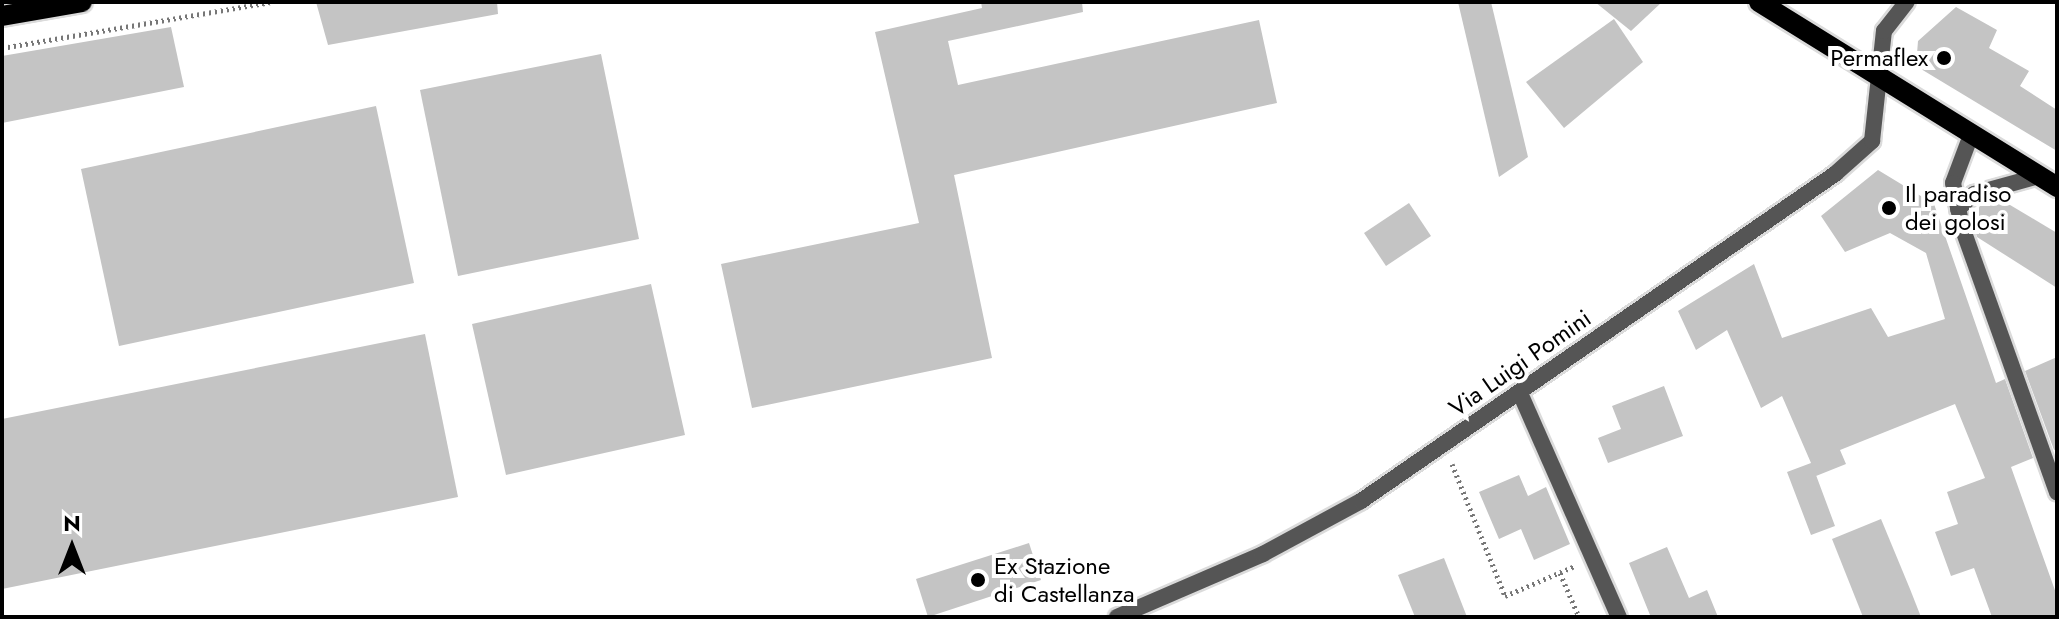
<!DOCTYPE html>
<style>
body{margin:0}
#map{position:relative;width:2059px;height:619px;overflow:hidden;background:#fff;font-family:Jost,sans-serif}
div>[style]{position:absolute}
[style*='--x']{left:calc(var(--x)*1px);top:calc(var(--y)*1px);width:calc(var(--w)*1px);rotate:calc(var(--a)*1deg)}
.building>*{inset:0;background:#c4c4c4}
.path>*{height:5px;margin-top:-2.5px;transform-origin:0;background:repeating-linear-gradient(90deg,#777 0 2px,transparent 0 6px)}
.roads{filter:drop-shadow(2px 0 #dbdbdb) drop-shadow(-2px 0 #dbdbdb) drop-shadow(0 2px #dbdbdb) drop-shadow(0 -2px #dbdbdb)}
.minor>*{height:16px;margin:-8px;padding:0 8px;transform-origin:8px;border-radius:8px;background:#555}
.primary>*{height:20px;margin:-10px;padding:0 10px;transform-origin:10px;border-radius:10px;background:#000}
.dots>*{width:22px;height:22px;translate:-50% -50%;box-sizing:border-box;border:4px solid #fff;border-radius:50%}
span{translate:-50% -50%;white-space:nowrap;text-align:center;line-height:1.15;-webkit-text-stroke:8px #fff;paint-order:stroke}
.poi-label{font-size:24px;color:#000}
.right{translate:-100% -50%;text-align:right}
.left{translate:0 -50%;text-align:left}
.street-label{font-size:24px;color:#000}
.frame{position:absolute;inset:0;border:4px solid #000;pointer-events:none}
.north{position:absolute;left:32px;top:507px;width:80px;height:80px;-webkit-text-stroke:6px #fff;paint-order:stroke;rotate:0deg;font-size:22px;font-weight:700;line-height:32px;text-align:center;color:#000}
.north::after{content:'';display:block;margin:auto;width:28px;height:36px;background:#000;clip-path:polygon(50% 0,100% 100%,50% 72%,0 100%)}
</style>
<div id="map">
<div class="building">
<i style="clip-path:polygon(316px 2px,497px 2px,498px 14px,328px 45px)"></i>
<i style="clip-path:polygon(981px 2px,1082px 2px,1083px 12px,948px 41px,958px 85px,1259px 20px,1277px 103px,954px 175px,992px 358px,752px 408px,721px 264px,919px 223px,875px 32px,982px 8px)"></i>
<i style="clip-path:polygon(1458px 2px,1491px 2px,1528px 157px,1499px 177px)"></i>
<i style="clip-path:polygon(1595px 2px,1662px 2px,1631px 31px)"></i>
<i style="clip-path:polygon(1956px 7px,1997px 30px,1989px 48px,2029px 71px,2020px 86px,2057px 110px,2057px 151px,1916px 66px,1918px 41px)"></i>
<i style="clip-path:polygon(1614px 19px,1643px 62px,1564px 128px,1526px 82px)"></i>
<i style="clip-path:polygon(171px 27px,184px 87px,2px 123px,2px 56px)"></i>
<i style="clip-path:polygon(601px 54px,639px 239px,458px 276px,420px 90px)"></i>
<i style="clip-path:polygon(376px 106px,414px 283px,119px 346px,81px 169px)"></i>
<i style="clip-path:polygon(1878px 170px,1934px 204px,1996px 383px,2005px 379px,2033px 458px,2011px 467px,2057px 596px,2057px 617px,1992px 617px,1974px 568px,1951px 576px,1935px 532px,1958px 524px,1947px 492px,1985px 478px,1955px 404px,1840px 450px,1846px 464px,1816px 476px,1813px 467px,1835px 526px,1811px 535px,1787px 472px,1811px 463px,1782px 396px,1761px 408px,1727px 330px,1696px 350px,1678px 311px,1754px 264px,1782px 338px,1871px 308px,1888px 337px,1945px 319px,1926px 253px,1890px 233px,1845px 252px,1821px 216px)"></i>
<i style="clip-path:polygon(2000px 199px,2057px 233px,2057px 288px,1977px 237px,1972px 220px,1981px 204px)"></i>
<i style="clip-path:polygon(1409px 203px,1431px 236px,1386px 266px,1364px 233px)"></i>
<i style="clip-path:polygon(651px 284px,685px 435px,506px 475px,472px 324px)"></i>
<i style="clip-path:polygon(425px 334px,458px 497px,2px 589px,2px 419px)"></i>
<i style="clip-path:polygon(2057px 357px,2057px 449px,2054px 450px,2025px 371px)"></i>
<i style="clip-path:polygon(1664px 386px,1683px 436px,1608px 463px,1598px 438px,1621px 429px,1612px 406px)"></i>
<i style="clip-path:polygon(1519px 475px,1528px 496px,1546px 487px,1570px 544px,1534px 560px,1521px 529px,1499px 539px,1479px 492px)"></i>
<i style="clip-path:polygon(1881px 519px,1910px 589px,1921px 617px,1863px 617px,1832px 539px)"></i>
<i style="clip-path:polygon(1029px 543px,1041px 580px,928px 617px,916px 579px)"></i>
<i style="clip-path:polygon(1667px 547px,1689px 598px,1707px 590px,1718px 617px,1645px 617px,1650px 615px,1629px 563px)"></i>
<i style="clip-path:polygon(1444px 558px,1467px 617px,1415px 617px,1398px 575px)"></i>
</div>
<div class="path">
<i style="--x:2;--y:48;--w:273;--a:-9.7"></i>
<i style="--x:1452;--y:464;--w:142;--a:68.1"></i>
<i style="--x:1505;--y:596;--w:76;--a:-23.2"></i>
<i style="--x:1560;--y:573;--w:48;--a:66.6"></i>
</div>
<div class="roads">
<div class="minor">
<i style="--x:1971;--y:135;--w:51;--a:110.6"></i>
<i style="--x:1953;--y:183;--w:45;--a:78.4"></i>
<i style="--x:1962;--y:227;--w:282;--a:70.3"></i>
<i style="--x:1958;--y:209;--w:22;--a:-43"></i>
<i style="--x:1974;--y:194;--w:67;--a:-15.5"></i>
<i style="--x:1520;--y:393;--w:245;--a:66.2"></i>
<i style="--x:1117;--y:617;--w:159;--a:-23.3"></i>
<i style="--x:1263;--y:554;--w:111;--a:-28.4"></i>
<i style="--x:1361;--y:501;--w:576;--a:-34.6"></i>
<i style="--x:1835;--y:174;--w:50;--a:-41.7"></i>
<i style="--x:1872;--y:141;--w:111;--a:-83.8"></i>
<i style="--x:1884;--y:31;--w:37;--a:-52"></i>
</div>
<div class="primary">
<i style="--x:1759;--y:2;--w:351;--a:31.8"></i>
<i style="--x:2;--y:16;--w:81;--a:-9.9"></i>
</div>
</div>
<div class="dots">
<i style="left:1944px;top:58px;background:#000"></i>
<i style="left:1889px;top:208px;background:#000"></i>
<i style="left:978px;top:580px;background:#000"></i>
</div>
<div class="poi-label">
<span class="right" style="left:1928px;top:58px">Permaflex</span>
<span class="left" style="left:1905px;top:208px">Il paradiso<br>dei golosi</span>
<span class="left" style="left:994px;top:580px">Ex Stazione<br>di Castellanza</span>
</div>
<div class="street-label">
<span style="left:1520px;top:363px;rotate:-35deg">Via Luigi Pomini</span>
</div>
<div class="frame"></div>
<div class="north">N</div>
</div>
